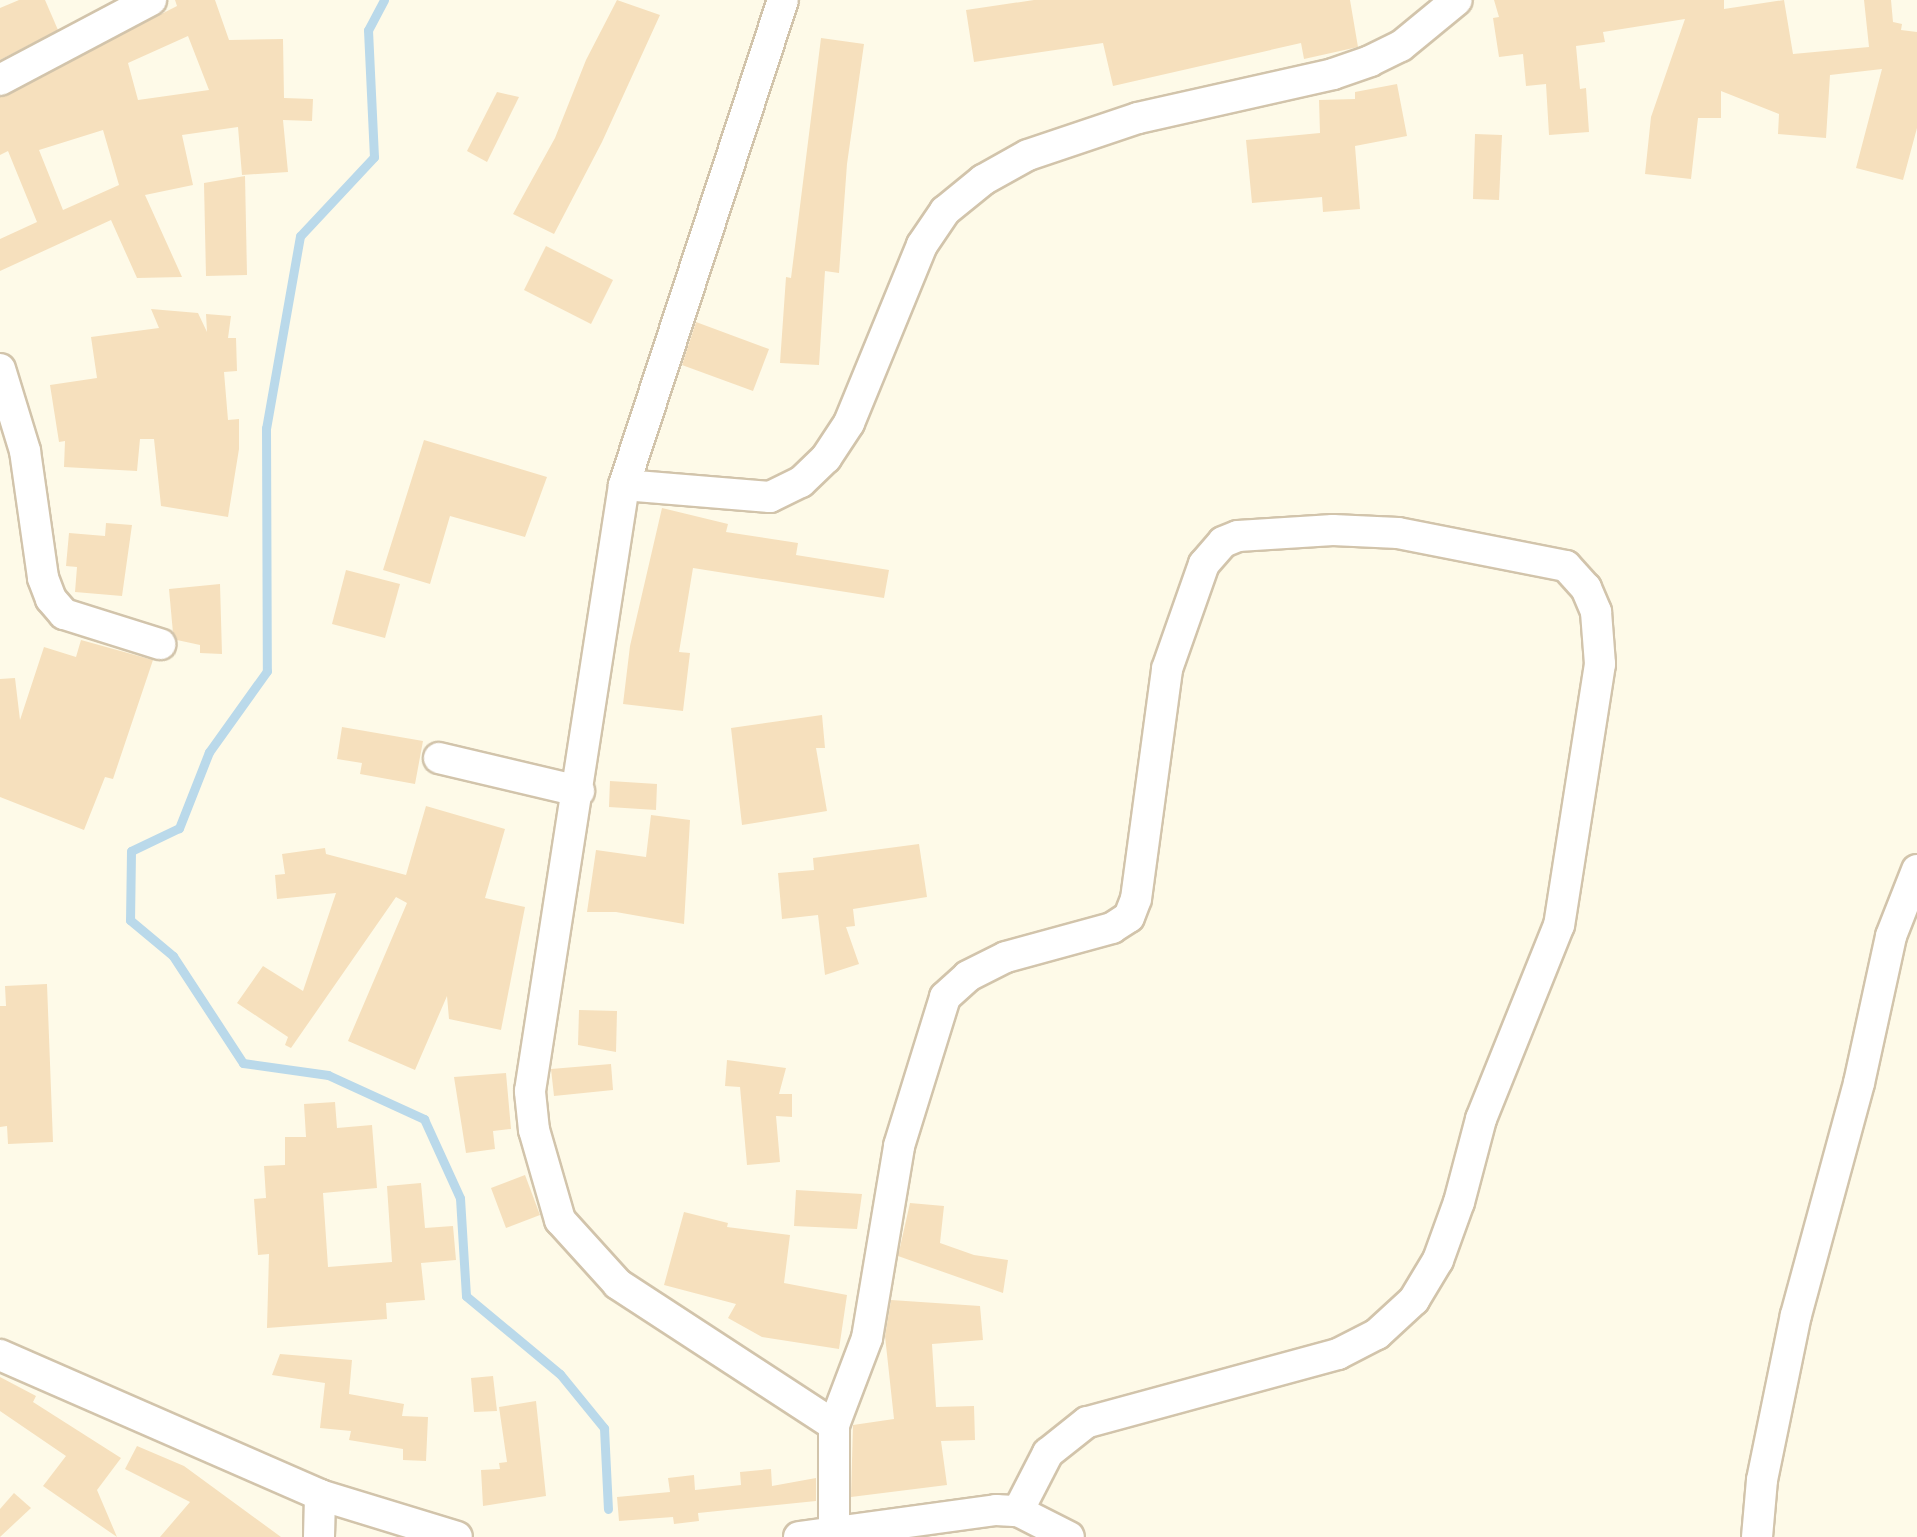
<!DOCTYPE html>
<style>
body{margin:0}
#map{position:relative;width:1917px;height:1537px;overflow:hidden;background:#fefae8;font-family:Rubik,sans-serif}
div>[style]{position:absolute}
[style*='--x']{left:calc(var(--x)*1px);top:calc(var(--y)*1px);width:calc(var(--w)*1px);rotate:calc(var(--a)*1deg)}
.stream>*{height:9px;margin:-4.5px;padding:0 4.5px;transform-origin:4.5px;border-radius:4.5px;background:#bad9ea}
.building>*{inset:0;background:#f6e0bd}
.roads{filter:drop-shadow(2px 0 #d2c4ab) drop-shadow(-2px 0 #d2c4ab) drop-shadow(0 2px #d2c4ab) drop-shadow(0 -2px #d2c4ab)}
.minor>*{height:30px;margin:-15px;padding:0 15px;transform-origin:15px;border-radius:15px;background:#fff}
span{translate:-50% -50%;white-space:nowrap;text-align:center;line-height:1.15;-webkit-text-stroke:5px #fffcf0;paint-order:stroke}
</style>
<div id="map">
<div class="stream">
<i style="--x:384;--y:0;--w:34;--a:118"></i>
<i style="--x:368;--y:30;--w:127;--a:87.3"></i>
<i style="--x:374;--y:157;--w:108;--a:133.1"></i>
<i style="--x:300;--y:236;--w:195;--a:100"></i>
<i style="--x:266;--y:428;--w:243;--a:89.8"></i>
<i style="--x:267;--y:671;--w:100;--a:125.6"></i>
<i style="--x:209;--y:752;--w:82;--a:111.5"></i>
<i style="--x:179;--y:828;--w:53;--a:154.4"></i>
<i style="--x:131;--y:851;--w:69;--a:90.8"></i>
<i style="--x:130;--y:920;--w:56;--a:39.9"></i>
<i style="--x:173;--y:956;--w:128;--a:56.8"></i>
<i style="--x:243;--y:1063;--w:86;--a:8"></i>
<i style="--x:328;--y:1075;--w:106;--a:24.6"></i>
<i style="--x:424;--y:1119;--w:87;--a:65.5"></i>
<i style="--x:460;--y:1198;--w:98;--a:86.5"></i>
<i style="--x:466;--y:1296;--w:122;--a:39.7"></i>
<i style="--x:560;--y:1374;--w:70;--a:50.8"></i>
<i style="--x:604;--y:1428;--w:81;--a:87.2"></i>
</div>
<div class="building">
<i style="clip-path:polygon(19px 0,45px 0,58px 30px,0 60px,0 8px)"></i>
<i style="clip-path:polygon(evenodd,175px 0,215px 0,229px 40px,283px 39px,284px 98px,313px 99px,312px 121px,283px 120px,288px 172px,242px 175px,238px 127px,182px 135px,193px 185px,145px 195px,182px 277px,137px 278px,111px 220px,0 271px,0 239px,37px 222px,8px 151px,0 155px,0 97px,177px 6px,175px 0,188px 36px,209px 90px,138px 100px,128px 63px,188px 36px,175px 0,103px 130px,119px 185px,63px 210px,39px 150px,103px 130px)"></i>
<i style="clip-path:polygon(617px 0,660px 15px,602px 142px,554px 234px,513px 214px,555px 138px,586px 60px)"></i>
<i style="clip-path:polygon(1034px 0,1350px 0,1358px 47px,1304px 59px,1301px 43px,1113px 86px,1103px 43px,974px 62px,966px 10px)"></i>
<i style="clip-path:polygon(1494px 0,1724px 0,1724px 9px,1784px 0,1793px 54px,1869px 47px,1864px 0,1891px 0,1893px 22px,1902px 24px,1901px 30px,1917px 32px,1917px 128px,1903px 180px,1856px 168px,1882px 69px,1830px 75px,1826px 138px,1778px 134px,1779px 114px,1721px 91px,1721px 118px,1698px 118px,1691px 179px,1645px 174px,1651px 117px,1685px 19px,1603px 32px,1605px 42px,1576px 46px,1580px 89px,1586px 88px,1589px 132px,1549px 135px,1546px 84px,1526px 86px,1523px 54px,1499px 57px,1493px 18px,1499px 17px)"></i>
<i style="clip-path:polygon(821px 38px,864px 44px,847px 164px,839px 273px,825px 271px,819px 365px,780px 363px,786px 277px,791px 278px)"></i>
<i style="clip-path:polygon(1397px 84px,1407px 136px,1355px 146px,1360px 209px,1323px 212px,1322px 197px,1252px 203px,1246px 140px,1320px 133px,1319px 100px,1355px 99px,1355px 92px)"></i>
<i style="clip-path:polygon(497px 92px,519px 97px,487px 162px,467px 151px)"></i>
<i style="clip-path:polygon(1475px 134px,1502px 135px,1499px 200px,1473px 199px)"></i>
<i style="clip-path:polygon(245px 176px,247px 275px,206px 276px,204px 183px)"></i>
<i style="clip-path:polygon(546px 246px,613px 280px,591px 324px,524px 290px)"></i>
<i style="clip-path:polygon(151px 309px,198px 313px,207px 332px,206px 314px,231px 316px,228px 338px,236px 338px,237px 371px,224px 372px,228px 420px,239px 419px,239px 449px,228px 517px,161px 506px,154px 439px,140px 439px,137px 471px,64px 467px,65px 441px,59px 442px,50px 385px,97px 378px,91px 337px,159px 328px)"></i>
<i style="clip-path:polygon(696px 322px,769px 349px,753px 391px,682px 365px)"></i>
<i style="clip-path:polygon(424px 440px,547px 477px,525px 537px,450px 516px,430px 584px,383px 570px)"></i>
<i style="clip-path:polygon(662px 508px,728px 524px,726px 532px,798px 543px,796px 555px,889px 570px,884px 598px,693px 568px,679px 652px,690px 653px,683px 711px,623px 704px,630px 646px)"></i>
<i style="clip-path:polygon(106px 523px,132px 525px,122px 596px,75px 592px,77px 567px,66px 566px,69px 533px,105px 536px)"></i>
<i style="clip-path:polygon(346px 570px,400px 584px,385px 638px,332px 624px)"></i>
<i style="clip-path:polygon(220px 584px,222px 654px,200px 653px,200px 645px,177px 640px,173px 633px,169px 589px)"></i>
<i style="clip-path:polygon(81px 640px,153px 660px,113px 779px,105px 777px,84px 830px,0 797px,0 679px,15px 678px,20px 720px,44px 647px,76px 657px)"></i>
<i style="clip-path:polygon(822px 715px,825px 748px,816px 748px,827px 811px,742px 825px,731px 728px)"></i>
<i style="clip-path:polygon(342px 727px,423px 741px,415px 784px,360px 774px,362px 763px,337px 759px)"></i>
<i style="clip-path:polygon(610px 781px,657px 784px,656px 810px,609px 807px)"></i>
<i style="clip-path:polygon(426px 806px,505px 829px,485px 898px,525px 907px,501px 1030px,449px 1019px,447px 996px,415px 1070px,348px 1041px,407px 903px,396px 897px,291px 1048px,285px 1045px,288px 1037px,237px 1003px,263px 966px,303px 991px,336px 893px,277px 899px,275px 875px,285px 874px,282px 854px,325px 848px,326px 854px,406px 875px)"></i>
<i style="clip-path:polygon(651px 815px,690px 820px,684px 924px,616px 912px,587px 912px,596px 850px,646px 857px)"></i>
<i style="clip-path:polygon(919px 844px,927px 897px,853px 909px,855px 926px,846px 927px,859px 964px,825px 975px,818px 915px,782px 919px,778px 873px,814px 870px,813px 858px)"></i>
<i style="clip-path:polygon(47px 984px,53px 1142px,8px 1144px,7px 1126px,0 1127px,0 1006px,6px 1006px,5px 986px)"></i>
<i style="clip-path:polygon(579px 1010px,617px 1011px,616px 1052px,578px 1045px)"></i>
<i style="clip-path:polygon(727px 1060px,786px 1068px,779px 1094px,792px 1094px,792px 1117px,776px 1116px,780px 1162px,747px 1165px,740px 1087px,725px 1086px)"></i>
<i style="clip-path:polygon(611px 1064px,613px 1090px,554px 1096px,551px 1069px)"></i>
<i style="clip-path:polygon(506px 1073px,511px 1129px,493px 1131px,495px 1149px,466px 1153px,454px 1077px)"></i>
<i style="clip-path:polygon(335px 1102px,337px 1128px,372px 1125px,377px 1188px,323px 1193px,328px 1267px,392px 1262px,387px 1186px,421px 1183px,425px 1228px,453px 1226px,456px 1260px,421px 1263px,425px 1300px,386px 1303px,387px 1319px,267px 1328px,269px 1254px,258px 1255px,254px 1199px,266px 1198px,264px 1166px,285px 1165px,285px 1137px,306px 1137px,304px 1104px)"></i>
<i style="clip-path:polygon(525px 1175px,540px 1215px,506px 1228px,491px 1188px)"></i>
<i style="clip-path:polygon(796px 1190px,862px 1194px,857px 1229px,794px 1226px)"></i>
<i style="clip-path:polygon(910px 1203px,944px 1206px,940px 1243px,974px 1255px,1008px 1260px,1003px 1293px,898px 1256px)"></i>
<i style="clip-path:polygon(684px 1212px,728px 1223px,727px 1227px,790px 1235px,784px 1283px,847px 1295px,839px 1349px,762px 1337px,728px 1318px,736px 1304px,664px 1285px)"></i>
<i style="clip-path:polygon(891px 1300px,980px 1306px,983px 1340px,932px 1344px,936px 1407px,974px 1406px,975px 1440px,941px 1441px,947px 1485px,851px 1497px,853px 1425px,894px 1419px,885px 1336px)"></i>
<i style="clip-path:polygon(280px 1354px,352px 1360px,349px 1394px,404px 1404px,402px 1416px,428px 1417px,426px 1461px,403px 1460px,403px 1449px,349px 1440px,351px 1431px,320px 1428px,325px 1383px,272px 1375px)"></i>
<i style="clip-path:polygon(493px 1376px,497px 1411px,474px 1412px,471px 1378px)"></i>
<i style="clip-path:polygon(0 1377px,36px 1396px,33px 1402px,121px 1458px,97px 1490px,117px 1537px,43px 1486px,66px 1456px,0 1411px)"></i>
<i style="clip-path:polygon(536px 1401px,546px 1496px,483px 1506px,481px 1470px,500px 1469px,499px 1463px,507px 1462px,499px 1407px)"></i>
<i style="clip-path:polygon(137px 1446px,184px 1466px,281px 1537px,160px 1537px,190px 1502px,125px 1469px)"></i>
<i style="clip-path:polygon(771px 1469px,772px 1486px,816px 1478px,816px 1501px,698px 1513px,699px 1521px,674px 1524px,673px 1517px,619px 1521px,617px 1497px,670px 1492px,668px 1478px,694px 1475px,695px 1490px,741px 1485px,740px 1472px)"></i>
<i style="clip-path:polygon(14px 1493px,31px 1508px,0 1537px,0 1509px)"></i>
</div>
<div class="roads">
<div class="minor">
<i style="--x:0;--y:80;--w:171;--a:-27.9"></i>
<i style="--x:0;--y:369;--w:86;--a:73"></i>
<i style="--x:25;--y:451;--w:128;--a:81.9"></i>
<i style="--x:43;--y:578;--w:22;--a:69"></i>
<i style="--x:51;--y:599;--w:20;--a:49"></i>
<i style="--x:64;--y:614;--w:101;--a:17.4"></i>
<i style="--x:624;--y:485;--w:510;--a:-71.85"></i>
<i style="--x:439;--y:758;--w:144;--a:13.3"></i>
<i style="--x:0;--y:1355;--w:349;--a:23.6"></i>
<i style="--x:320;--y:1495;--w:143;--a:17"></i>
<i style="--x:834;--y:1425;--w:93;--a:-69.2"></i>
<i style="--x:867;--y:1338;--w:195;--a:-80.5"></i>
<i style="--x:899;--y:1146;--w:156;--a:-72.8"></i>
<i style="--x:945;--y:997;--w:31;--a:-42"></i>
<i style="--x:968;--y:976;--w:42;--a:-26.6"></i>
<i style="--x:1006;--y:957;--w:110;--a:-15.3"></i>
<i style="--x:1112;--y:928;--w:20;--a:-33"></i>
<i style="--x:1129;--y:917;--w:19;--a:-69"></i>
<i style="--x:1136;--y:899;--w:232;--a:-82.3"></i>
<i style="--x:1167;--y:669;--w:111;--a:-70.6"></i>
<i style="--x:1204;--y:564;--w:29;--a:-49"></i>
<i style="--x:1223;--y:542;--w:16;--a:-22"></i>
<i style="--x:1238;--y:536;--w:95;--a:-3.6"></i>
<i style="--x:1333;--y:530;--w:65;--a:2.6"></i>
<i style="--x:1398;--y:533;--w:171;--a:11.1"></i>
<i style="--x:1566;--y:566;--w:30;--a:48"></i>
<i style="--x:1586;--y:588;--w:26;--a:67"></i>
<i style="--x:1596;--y:612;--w:52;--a:85.6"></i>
<i style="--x:1600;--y:664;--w:264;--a:98.9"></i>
<i style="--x:1559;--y:925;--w:209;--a:111.9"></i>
<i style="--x:1481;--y:1119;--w:86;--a:104.8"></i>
<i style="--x:1459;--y:1202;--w:62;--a:109.9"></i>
<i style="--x:1438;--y:1260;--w:47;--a:121"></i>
<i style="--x:1414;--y:1300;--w:50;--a:137.4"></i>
<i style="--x:1377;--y:1334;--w:44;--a:152.9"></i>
<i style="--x:1338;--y:1354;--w:260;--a:164.8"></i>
<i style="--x:1087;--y:1422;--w:50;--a:141.5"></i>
<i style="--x:1048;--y:1453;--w:65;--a:117.3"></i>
<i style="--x:319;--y:1537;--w:42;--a:-88.6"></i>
<i style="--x:799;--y:1537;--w:199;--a:-7.8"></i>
<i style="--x:996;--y:1510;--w:22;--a:3"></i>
<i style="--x:1018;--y:1511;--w:57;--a:27"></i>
<i style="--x:834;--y:1537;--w:112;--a:-90"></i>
<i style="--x:834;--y:1425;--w:258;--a:-146.9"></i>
<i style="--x:618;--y:1284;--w:86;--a:-132.2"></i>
<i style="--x:560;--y:1220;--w:94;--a:-106.1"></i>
<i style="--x:534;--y:1130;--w:39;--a:-96"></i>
<i style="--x:530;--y:1091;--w:613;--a:-81.18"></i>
<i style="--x:624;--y:485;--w:146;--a:4.7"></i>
<i style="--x:770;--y:497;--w:34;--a:-26"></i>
<i style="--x:801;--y:482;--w:35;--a:-44"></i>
<i style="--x:826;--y:458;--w:42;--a:-56.7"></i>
<i style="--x:849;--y:423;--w:192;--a:-67.7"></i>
<i style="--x:922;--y:245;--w:41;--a:-55.9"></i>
<i style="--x:945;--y:211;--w:49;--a:-39.2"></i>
<i style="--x:983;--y:180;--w:51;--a:-29.1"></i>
<i style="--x:1028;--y:155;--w:116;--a:-18.6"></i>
<i style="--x:1138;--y:118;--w:200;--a:-12.7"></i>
<i style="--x:1333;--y:74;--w:39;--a:-19"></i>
<i style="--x:1370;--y:61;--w:34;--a:-26"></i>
<i style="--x:1401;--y:46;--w:72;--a:-39.4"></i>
<i style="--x:1757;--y:1537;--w:57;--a:-85"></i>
<i style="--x:1762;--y:1480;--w:168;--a:-78.4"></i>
<i style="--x:1796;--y:1315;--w:240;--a:-74.8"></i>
<i style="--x:1859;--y:1083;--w:150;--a:-77.7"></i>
<i style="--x:1891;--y:936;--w:71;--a:-68.5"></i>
</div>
</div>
</div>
